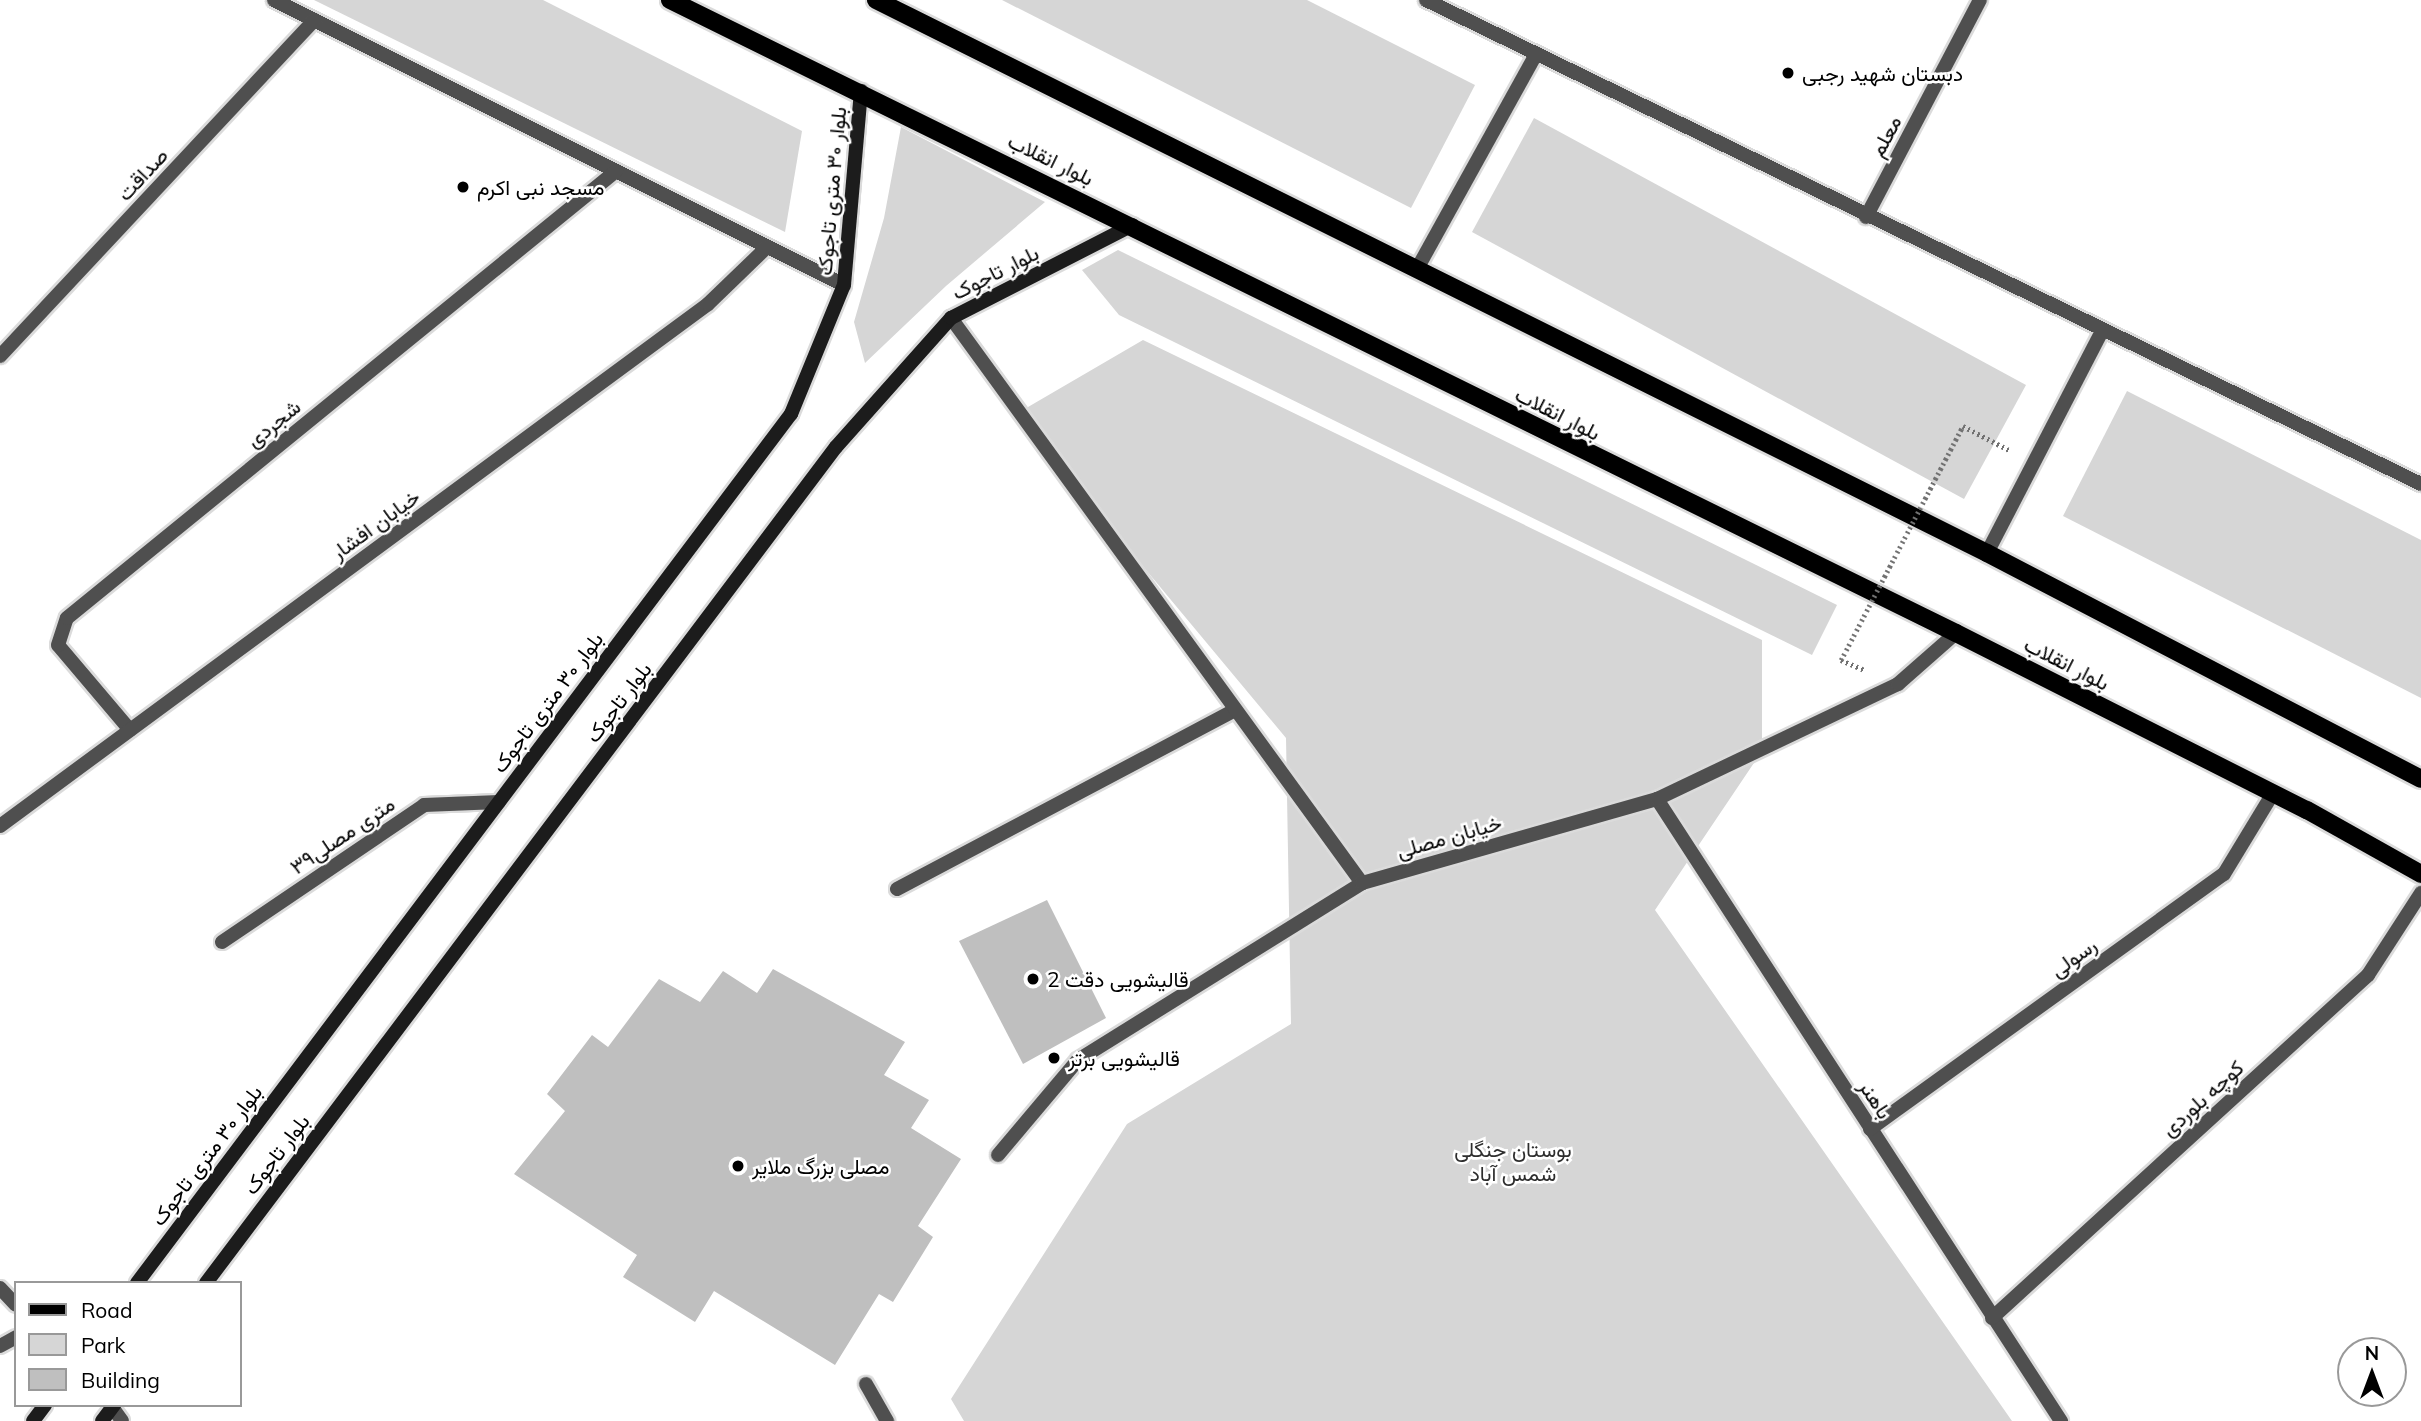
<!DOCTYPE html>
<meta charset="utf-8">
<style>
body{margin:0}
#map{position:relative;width:2421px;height:1421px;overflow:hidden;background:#fff;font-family:Mulish,Vazirmatn,sans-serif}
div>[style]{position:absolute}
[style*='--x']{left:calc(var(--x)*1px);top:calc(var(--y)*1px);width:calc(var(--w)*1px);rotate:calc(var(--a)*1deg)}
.green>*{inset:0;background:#d6d6d6}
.building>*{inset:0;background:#bfbfbf}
.path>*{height:4.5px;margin-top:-2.25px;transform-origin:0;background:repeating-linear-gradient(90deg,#717171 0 2px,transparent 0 5.5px)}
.roads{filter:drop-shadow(2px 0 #dbdbdb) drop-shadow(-2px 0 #dbdbdb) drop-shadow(0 2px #dbdbdb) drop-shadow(0 -2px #dbdbdb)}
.service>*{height:14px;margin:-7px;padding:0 7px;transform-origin:7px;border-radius:7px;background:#4f4f4f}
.minor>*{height:14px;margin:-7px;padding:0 7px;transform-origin:7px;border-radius:7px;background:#4f4f4f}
.tertiary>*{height:14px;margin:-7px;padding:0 7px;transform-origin:7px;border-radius:7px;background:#4f4f4f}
.secondary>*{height:14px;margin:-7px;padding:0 7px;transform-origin:7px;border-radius:7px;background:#1c1c1c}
.primary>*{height:18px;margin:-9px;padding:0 9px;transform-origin:9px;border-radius:9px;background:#000}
.path-bridge>*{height:4.5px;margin-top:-2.25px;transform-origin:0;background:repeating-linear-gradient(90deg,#717171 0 2px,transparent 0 5.5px)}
.dots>*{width:19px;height:19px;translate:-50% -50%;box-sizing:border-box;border:4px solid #fff;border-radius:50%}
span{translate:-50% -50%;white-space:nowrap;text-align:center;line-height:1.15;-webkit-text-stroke:5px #fff;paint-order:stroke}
.poi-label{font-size:21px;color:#000}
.left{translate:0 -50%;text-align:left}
.street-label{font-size:21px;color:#000}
.park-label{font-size:21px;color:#2d2d2d}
.legend{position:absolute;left:14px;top:1281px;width:228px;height:126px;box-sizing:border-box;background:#fff;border:2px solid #999;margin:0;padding:9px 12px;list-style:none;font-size:21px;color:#000}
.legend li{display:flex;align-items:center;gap:14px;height:35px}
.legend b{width:35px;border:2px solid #999}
.north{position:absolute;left:2337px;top:1337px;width:70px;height:70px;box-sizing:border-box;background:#fff;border:2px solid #999;border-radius:50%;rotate:0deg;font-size:19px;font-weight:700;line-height:28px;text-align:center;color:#000}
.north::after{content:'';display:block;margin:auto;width:24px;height:32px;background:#000;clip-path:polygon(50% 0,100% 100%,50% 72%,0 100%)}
</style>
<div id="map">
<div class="green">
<i style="clip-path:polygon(314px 0,543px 0,802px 131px,785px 232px)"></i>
<i style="clip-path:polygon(1002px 0,1307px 0,1475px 85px,1411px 208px)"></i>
<i style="clip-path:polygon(1534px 118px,2026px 385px,1964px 499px,1472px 232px)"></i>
<i style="clip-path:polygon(901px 127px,1045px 202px,946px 286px,865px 363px,854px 322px,884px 218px)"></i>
<i style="clip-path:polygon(1118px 250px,1837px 605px,1812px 655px,1119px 315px,1082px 270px)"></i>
<i style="clip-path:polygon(1143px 340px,1762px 640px,1762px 751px,1655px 910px,2012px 1421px,964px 1421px,951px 1399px,1127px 1124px,1291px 1024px,1286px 738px,1016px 414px)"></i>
<i style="clip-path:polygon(2127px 391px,2421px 540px,2421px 698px,2063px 516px)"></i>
</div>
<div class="building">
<i style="clip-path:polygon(1047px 900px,1106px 1018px,1023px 1064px,959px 941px)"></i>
<i style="clip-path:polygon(773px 969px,905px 1042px,884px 1075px,929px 1100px,911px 1128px,961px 1159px,918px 1226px,933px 1237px,893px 1302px,879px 1294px,835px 1365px,714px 1291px,695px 1322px,623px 1277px,637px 1255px,514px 1174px,565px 1111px,547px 1094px,592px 1035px,608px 1047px,659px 979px,700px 1002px,723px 971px,757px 993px)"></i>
</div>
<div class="path">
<i style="--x:1963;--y:426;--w:52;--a:27.6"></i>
<i style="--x:1841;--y:660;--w:26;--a:23"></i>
</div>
<div class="roads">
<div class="service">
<i style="--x:897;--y:889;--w:382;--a:-27.9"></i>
</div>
<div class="minor">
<i style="--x:274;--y:0;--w:637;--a:26.57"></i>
<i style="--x:1866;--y:217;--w:245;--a:-62.3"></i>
<i style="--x:1417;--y:269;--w:246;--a:-61"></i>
<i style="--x:951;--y:318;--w:699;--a:53.97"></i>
<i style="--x:0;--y:356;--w:460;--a:-46.9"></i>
<i style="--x:1987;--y:553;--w:250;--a:-62.6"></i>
<i style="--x:130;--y:730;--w:111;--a:-130.3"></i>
<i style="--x:58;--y:645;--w:28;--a:-72"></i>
<i style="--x:67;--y:618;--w:708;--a:-39.15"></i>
<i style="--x:1657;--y:799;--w:742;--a:57"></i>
<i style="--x:0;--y:826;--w:880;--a:-36.4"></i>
<i style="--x:708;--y:304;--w:82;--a:-44"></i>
<i style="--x:222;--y:942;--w:244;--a:-34.1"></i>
<i style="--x:424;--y:805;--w:75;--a:-2.3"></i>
<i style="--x:1870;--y:1129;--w:436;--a:-35.8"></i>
<i style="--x:2224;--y:874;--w:95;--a:-58.8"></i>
<i style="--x:998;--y:1155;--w:124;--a:-49.9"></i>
<i style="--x:1078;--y:1060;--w:335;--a:-31.9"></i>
<i style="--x:1362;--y:883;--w:307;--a:-15.9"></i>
<i style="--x:1657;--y:799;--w:267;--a:-25.5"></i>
<i style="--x:1898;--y:684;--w:77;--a:-41.3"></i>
<i style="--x:1992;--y:1318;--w:509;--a:-42.37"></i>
<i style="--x:2368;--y:975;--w:98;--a:-57.1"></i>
<i style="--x:0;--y:1346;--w:18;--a:-29"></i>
<i style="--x:866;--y:1384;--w:43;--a:60.4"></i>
</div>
<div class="tertiary">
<i style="--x:1426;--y:0;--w:1106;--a:25.94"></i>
<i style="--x:0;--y:1288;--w:23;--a:47"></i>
<i style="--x:112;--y:1407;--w:17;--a:54"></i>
</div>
<div class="secondary">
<i style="--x:137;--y:1283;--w:1088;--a:-53.04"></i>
<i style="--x:791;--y:414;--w:139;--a:-67.7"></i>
<i style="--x:844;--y:285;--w:195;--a:-85"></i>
<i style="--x:206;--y:1283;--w:1047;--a:-53"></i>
<i style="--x:836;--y:447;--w:173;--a:-48.3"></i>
<i style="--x:951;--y:318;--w:204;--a:-27.1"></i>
<i style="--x:33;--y:1421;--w:20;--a:-53"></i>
<i style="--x:102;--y:1421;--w:20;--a:-53"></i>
</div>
<div class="primary">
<i style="--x:670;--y:0;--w:1433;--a:26.21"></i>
<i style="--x:1956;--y:633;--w:393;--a:26.8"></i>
<i style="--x:2307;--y:810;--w:131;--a:29.3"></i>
<i style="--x:876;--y:0;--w:1241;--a:26.46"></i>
<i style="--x:1987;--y:553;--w:489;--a:27.5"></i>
</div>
</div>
<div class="path-bridge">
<i style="--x:1841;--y:660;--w:264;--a:-62.5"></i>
</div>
<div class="dots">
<i style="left:1788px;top:73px;background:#000"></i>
<i style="left:463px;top:187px;background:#000"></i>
<i style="left:1033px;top:979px;background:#000"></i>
<i style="left:1054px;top:1058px;background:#000"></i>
<i style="left:738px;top:1166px;background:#000"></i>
</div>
<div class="poi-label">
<span class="left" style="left:1802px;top:73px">دبستان شهید رجبی</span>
<span class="left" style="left:477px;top:187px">مسجد نبی اکرم</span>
<span class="left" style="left:1047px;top:979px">قالیشویی دقت 2</span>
<span class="left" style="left:1068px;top:1058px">قالیشویی برتر</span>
<span class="left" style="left:752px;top:1166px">مصلی بزرگ ملایر</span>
</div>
<div class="street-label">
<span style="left:1885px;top:136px;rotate:-62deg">معلم</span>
<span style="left:1051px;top:159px;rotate:26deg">بلوار انقلاب</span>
<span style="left:142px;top:174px;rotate:-47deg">صداقت</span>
<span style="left:831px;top:191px;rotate:-85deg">بلوار ۳۰ متری تاجوک</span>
<span style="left:995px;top:272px;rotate:-27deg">بلوار تاجوک</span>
<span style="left:1558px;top:413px;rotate:27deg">بلوار انقلاب</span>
<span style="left:273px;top:423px;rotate:-39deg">شجردی</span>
<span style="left:375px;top:524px;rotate:-36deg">خیابان افشار</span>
<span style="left:2067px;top:663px;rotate:27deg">بلوار انقلاب</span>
<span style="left:547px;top:702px;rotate:-53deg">بلوار ۳۰ متری تاجوک</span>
<span style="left:618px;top:702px;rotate:-53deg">بلوار تاجوک</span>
<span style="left:342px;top:835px;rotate:-34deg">۳۹متری مصلی</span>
<span style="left:1449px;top:836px;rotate:-16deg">خیابان مصلی</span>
<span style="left:2073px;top:957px;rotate:-36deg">رسولی</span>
<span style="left:2202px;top:1098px;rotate:-42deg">کوچه بلوردی</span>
<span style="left:1876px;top:1099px;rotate:57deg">باهنر</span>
<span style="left:276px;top:1154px;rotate:-53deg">بلوار تاجوک</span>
<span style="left:206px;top:1155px;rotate:-53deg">بلوار ۳۰ متری تاجوک</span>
</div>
<div class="park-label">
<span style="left:1513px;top:1161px">بوستان جنگلی<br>شمس آباد</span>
</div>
<ul class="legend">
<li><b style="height:9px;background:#000"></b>Road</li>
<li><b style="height:19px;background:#d6d6d6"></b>Park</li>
<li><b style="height:19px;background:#bfbfbf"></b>Building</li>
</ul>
<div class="north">N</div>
</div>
